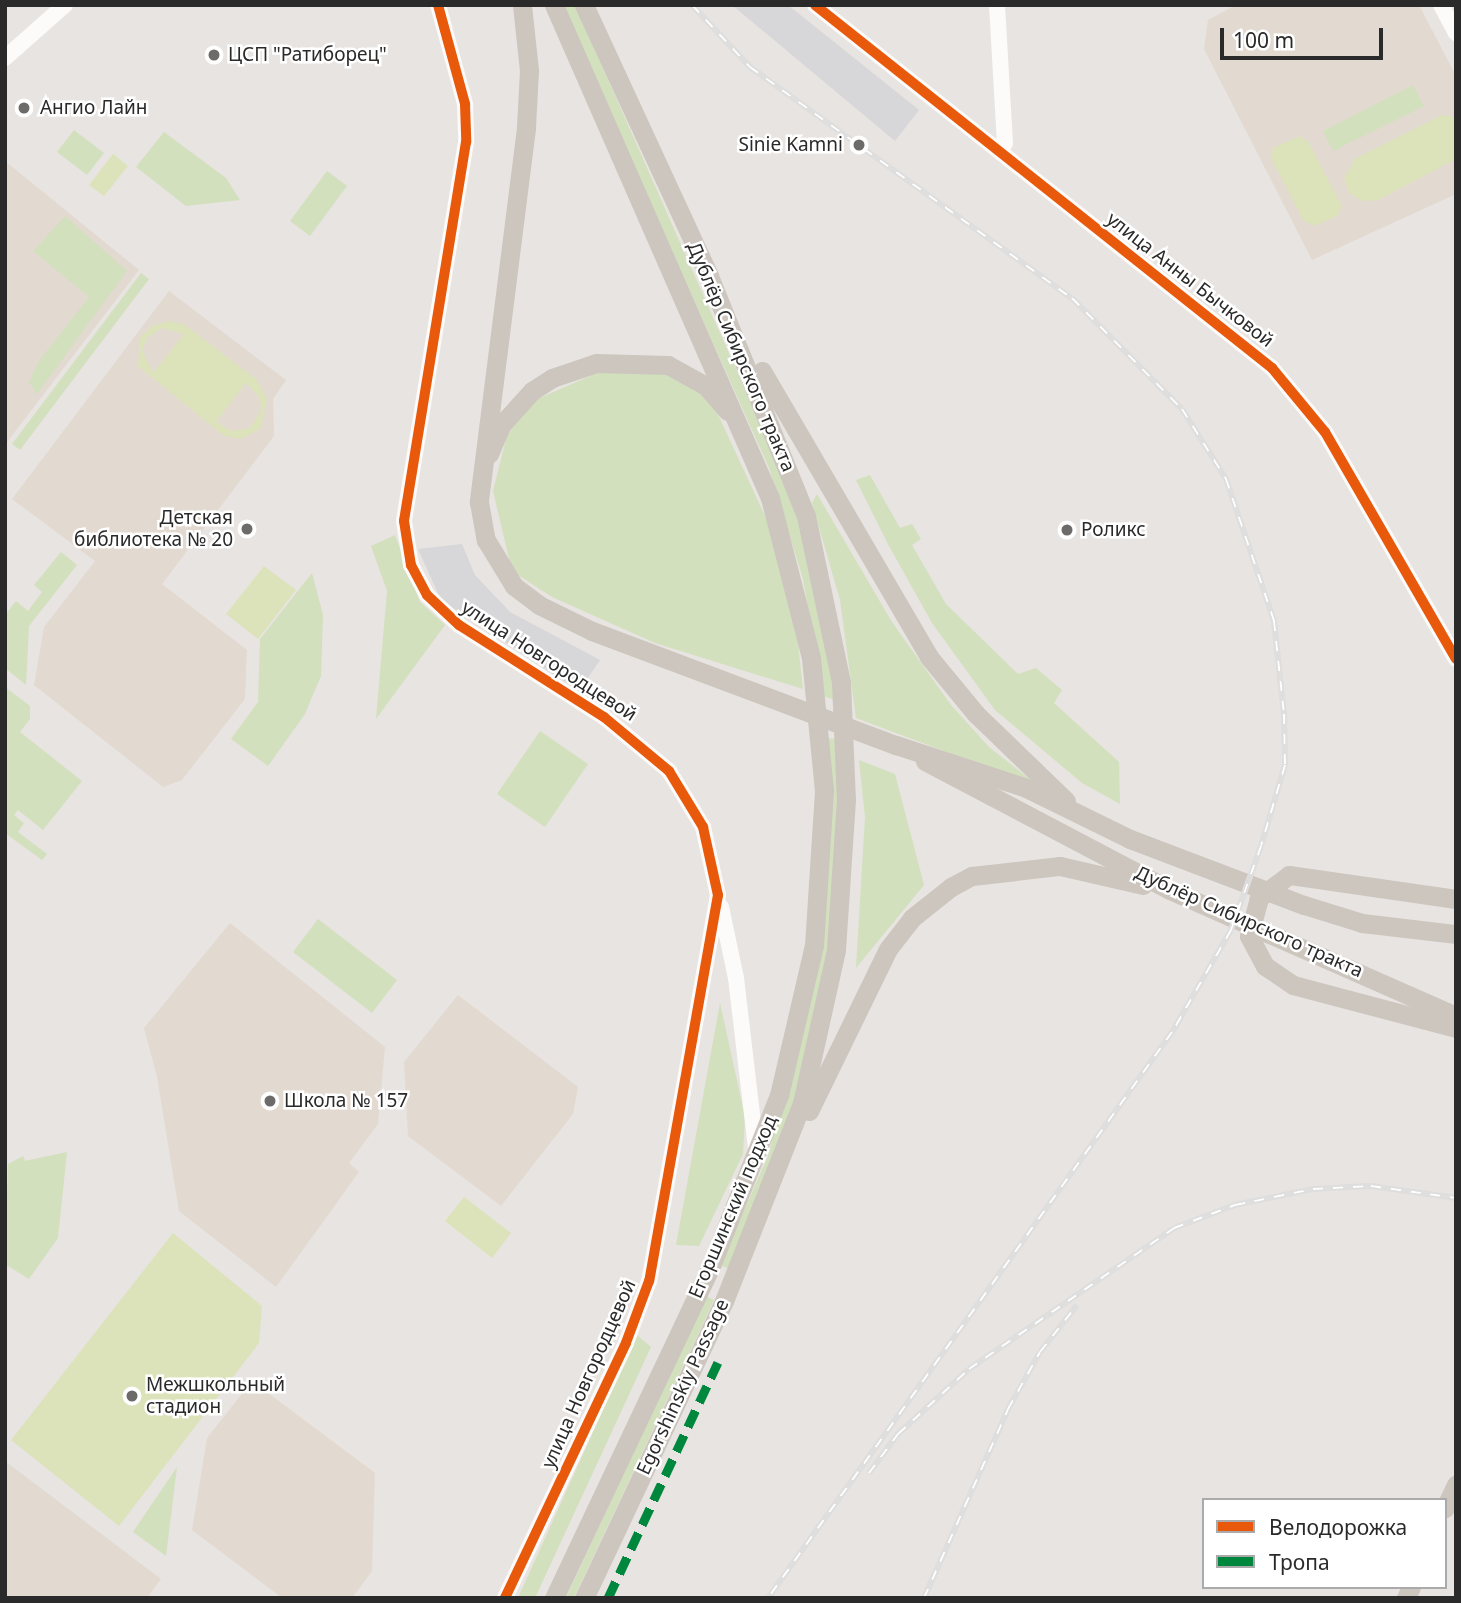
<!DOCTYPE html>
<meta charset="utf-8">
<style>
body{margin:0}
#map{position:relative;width:1461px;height:1603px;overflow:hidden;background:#e8e4e1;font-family:"Noto Sans",sans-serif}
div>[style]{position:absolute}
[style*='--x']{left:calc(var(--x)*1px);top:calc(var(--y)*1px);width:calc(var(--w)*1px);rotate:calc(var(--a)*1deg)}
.industrial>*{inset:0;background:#d7d6d8}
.education>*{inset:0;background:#e2d9d0}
.green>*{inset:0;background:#d2e0bd}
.pitch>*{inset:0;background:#dce3bb}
.minor>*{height:16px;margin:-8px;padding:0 8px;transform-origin:8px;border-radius:8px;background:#fcfbfa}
.major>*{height:19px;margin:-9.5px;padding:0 9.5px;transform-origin:9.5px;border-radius:9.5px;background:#ccc6be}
.rail>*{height:6px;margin-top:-3px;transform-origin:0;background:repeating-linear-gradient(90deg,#fff 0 10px,#dedede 0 20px);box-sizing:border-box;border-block:2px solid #dedede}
.quiet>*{height:9px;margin-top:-4.5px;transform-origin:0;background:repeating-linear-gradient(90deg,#00873e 0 18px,transparent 0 27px)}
.cycleway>*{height:10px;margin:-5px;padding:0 5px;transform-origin:5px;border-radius:5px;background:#e8590c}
.dots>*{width:19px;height:19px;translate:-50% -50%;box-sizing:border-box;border:4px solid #fff;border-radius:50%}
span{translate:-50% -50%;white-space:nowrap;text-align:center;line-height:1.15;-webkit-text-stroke:5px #fff;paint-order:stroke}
.poi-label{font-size:19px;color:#2a2a2a}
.left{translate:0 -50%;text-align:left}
.right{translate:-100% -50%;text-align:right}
.street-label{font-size:19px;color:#2a2a2a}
.frame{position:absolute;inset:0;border:7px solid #2a2a2a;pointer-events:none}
.legend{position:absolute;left:1202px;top:1498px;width:245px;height:91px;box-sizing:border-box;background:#fff;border:2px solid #aaa;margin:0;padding:9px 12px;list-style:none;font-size:21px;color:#2a2a2a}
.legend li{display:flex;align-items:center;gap:14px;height:35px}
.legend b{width:35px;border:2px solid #aaa}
.scale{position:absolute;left:1220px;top:28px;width:163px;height:32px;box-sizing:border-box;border:4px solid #2a2a2a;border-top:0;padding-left:9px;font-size:21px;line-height:24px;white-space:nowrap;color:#2a2a2a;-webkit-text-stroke:5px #fff;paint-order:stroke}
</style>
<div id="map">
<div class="industrial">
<i style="clip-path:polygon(732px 5px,788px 5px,919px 110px,895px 141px)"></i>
<i style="clip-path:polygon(462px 544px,475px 575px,510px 612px,600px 660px,579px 691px,441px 600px,418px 549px)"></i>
</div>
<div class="education">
<i style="clip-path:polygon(1236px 5px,1419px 5px,1456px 76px,1456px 194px,1312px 260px,1204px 49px,1208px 20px)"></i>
<i style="clip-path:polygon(5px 161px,139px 270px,7px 442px,5px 440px)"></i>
<i style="clip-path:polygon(169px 291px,286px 380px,273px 399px,274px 436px,162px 584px,247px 650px,245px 699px,182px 780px,163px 787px,34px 685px,44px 627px,95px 561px,12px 499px)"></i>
<i style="clip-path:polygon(230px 923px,385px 1047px,378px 1124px,349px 1163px,359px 1172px,276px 1287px,179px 1211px,157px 1077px,144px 1028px)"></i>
<i style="clip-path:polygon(458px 995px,578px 1087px,573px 1114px,501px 1206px,408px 1136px,404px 1062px)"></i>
<i style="clip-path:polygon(252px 1381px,375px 1473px,372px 1571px,352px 1598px,282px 1598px,192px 1530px,207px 1438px)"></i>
<i style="clip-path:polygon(5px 1461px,161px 1579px,147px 1598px,5px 1598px)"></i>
</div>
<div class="green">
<i style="clip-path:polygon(562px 5px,575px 5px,790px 491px,812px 569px,835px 700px,823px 696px,803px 579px,769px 468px)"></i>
<i style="clip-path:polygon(1413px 85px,1424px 106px,1333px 151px,1323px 131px)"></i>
<i style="clip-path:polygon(74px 130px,104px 153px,87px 175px,57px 152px)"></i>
<i style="clip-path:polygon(164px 132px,226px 178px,240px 200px,186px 206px,136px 167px)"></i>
<i style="clip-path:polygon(327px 171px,347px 186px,310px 236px,290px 221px)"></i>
<i style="clip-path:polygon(65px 216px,127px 271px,37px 394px,29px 382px,38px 362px,89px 297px,33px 251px)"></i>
<i style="clip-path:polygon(141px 273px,149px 279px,20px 450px,12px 444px)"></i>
<i style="clip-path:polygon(599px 372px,662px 373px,701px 392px,715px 408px,766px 518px,795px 617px,803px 689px,655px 643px,552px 597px,512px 571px,493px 491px,507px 435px,533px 401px)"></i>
<i style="clip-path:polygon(870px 475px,900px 528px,912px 524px,921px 539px,912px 545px,946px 604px,1018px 674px,1036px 668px,1062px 690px,1054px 703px,1119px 762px,1120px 804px,1082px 783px,995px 710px,932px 623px,889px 546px,856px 480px)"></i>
<i style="clip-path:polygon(817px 494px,892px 622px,951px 705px,989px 747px,1040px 787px,856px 718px,840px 600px,812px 503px)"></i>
<i style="clip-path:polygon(395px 535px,420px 602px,445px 625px,376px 719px,387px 591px,371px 546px)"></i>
<i style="clip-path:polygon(61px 552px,77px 565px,29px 626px,26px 685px,5px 668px,5px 615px,16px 601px,28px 611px,42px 592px,34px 585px)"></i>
<i style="clip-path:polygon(312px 573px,323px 615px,321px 676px,305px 714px,268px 766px,231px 739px,258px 702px,260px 639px)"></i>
<i style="clip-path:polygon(5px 687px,30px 706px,30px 719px,20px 732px,82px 781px,43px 830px,18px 810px,14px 815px,24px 823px,18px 832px,47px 854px,42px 860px,5px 833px)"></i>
<i style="clip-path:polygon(540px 731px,588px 764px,545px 827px,497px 794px)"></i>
<i style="clip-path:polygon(827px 738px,836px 739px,839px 814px,833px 926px,800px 1088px,729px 1269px,720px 1265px,768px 1156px,815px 980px)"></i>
<i style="clip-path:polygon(859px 760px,895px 774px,924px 885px,856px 968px,865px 817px)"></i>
<i style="clip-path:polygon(318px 919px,397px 980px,372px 1013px,293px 952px)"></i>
<i style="clip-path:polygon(720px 1003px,745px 1117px,743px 1154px,699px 1246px,676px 1245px)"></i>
<i style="clip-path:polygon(67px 1152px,58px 1238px,29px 1279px,5px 1264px,8px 1164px,23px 1156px,25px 1161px)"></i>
<i style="clip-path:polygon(706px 1296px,714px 1300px,574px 1598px,566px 1598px)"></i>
<i style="clip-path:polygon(637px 1335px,651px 1347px,535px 1598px,518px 1598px)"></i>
<i style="clip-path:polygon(177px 1467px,166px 1556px,133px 1532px)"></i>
</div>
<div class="pitch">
<i style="clip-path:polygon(1442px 115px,1456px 117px,1456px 159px,1378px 200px,1362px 201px,1349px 193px,1344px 178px,1356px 158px)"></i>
<i style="clip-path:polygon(1300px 136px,1309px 143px,1342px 206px,1337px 216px,1314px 226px,1303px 220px,1271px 158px,1273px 148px)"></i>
<i style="clip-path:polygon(113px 154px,128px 166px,104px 196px,89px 185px)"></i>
<i style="clip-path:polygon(evenodd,170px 321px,185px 325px,256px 379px,267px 399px,260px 429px,241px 439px,224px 436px,138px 366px,140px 338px,152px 326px,170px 321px,161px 328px,184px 334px,153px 373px,142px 351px,147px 338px,161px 328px,170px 321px,246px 383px,260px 398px,261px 411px,250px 428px,232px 431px,216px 422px,246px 383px)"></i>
<i style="clip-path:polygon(264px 566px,296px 590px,258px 639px,226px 614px)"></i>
<i style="clip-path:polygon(464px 1197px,511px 1233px,492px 1258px,445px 1221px)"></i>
<i style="clip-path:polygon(173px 1233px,262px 1306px,259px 1343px,119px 1526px,11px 1440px)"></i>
</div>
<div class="minor">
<i style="--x:438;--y:5;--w:103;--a:74.7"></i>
<i style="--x:465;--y:104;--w:38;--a:88"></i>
<i style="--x:466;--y:142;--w:384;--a:99.3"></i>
<i style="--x:404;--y:521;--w:45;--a:81"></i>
<i style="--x:411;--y:565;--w:34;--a:62"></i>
<i style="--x:427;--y:595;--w:44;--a:43.2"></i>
<i style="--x:459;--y:625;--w:172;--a:32.4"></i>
<i style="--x:604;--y:717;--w:85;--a:39.7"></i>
<i style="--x:669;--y:771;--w:66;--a:58.7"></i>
<i style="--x:703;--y:827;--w:70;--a:77.6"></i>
<i style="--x:718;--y:895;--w:392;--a:100.1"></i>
<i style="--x:649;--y:1281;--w:66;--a:110.4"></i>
<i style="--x:626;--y:1343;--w:282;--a:115.4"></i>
<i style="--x:815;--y:5;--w:584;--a:38.46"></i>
<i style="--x:1272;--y:368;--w:83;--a:50.4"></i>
<i style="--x:1325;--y:432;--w:262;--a:60"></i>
<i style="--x:997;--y:5;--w:138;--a:86.7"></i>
<i style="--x:1005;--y:143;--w:9;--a:117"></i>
<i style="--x:1441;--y:5;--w:32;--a:62"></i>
<i style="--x:5;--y:58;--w:80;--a:-41.5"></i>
<i style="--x:721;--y:907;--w:73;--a:78.1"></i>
<i style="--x:736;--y:978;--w:171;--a:83.3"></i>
</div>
<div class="major">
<i style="--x:522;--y:5;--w:65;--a:83.9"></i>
<i style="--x:529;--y:70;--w:58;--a:93"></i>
<i style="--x:526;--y:128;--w:377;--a:97.2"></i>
<i style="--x:479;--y:502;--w:39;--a:80"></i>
<i style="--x:486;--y:540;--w:54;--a:58.7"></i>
<i style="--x:514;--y:586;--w:31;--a:37"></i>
<i style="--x:539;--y:605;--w:59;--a:26.1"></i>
<i style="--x:592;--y:631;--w:325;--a:20.6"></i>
<i style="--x:896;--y:745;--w:135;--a:18.2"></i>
<i style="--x:1024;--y:787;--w:118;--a:26.1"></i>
<i style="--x:1130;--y:839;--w:186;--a:20.8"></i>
<i style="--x:1304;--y:905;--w:61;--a:17.2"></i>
<i style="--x:1362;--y:923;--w:95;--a:6.7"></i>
<i style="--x:554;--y:5;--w:538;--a:66.34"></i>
<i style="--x:770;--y:498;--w:165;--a:75.6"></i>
<i style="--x:811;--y:658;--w:134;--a:84.4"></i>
<i style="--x:824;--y:791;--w:154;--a:93.7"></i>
<i style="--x:814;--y:945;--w:154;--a:103.1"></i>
<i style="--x:779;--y:1095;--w:184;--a:111.7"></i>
<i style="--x:711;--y:1266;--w:367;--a:115.3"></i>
<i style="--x:584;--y:5;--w:298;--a:65.2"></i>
<i style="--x:709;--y:276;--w:259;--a:68"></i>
<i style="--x:806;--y:516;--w:170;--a:78.1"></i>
<i style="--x:841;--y:682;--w:117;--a:87.6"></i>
<i style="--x:846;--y:799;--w:151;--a:93.8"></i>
<i style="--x:836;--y:950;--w:157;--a:102.5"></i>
<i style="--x:802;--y:1103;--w:213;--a:111.5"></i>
<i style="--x:724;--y:1301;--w:328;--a:115.2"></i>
<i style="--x:762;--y:371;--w:331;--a:59.7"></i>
<i style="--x:929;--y:657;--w:74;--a:50.5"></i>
<i style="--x:976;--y:714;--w:125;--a:44"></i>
<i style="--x:489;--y:454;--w:33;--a:-67"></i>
<i style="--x:502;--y:424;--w:45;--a:-47.7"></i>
<i style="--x:532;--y:391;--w:24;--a:-33"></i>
<i style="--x:552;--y:378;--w:46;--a:-18.8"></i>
<i style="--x:596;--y:363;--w:72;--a:1.6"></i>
<i style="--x:668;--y:365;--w:43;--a:28.9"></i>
<i style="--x:706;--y:386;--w:33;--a:49"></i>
<i style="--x:925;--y:761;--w:277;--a:27.8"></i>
<i style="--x:1170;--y:890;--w:313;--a:23.8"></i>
<i style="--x:1456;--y:899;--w:169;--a:-171.8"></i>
<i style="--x:1289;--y:875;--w:38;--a:143"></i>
<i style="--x:1259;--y:898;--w:39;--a:105"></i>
<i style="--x:1249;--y:936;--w:34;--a:62"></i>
<i style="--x:1265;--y:966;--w:34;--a:34"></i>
<i style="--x:1293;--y:985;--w:169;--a:14.8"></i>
<i style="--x:809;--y:1111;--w:180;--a:-64"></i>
<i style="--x:888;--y:949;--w:39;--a:-52"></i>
<i style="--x:912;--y:918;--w:50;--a:-38.5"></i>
<i style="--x:951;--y:887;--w:24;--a:-28"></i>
<i style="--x:972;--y:876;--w:89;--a:-6.5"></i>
<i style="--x:1060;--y:866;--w:85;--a:12.9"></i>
<i style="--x:1445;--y:1508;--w:26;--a:-65"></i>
<i style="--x:1406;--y:1598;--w:12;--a:-66"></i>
</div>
<div class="rail">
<i style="--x:692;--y:5;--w:85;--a:46.9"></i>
<i style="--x:750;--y:67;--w:396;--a:35.7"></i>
<i style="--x:1072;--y:298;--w:156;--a:45.3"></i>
<i style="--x:1182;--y:409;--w:83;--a:57.8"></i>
<i style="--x:1226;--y:479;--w:150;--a:71.3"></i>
<i style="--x:1274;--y:621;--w:94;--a:83.9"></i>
<i style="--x:1284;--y:714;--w:51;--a:88.9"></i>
<i style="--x:1285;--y:765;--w:84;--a:106.5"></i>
<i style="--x:1261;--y:846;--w:89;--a:109.7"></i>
<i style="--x:1231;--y:930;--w:118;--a:120"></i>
<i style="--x:1172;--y:1032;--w:695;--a:125.52"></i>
<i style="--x:869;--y:1473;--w:49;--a:-53.4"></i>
<i style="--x:898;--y:1434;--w:96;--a:-42.5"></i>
<i style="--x:969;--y:1369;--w:249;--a:-34.5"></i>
<i style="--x:1174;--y:1228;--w:65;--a:-20.7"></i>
<i style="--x:1235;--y:1205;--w:80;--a:-11.6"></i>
<i style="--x:1313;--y:1189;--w:58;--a:-3"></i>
<i style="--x:1371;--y:1186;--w:86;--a:8"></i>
<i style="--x:924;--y:1598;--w:207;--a:-66"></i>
<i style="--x:1008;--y:1409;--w:65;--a:-60.7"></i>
<i style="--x:1040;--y:1352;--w:60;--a:-51.8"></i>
</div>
<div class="quiet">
<i style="--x:608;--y:1598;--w:260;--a:-65"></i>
</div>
<div class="cycleway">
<i style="--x:438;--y:5;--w:103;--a:74.7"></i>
<i style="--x:465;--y:104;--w:38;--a:88"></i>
<i style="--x:466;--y:142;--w:384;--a:99.3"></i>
<i style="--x:404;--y:521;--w:45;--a:81"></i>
<i style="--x:411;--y:565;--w:34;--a:62"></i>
<i style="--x:427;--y:595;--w:44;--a:43.2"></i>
<i style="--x:459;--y:625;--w:172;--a:32.4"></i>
<i style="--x:604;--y:717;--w:85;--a:39.7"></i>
<i style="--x:669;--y:771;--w:66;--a:58.7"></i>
<i style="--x:703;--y:827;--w:70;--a:77.6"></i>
<i style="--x:718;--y:895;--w:392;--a:100.1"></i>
<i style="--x:649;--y:1281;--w:66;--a:110.4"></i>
<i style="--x:626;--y:1343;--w:282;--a:115.4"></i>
<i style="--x:815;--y:5;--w:584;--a:38.46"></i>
<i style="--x:1272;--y:368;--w:83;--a:50.4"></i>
<i style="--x:1325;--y:432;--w:262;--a:60"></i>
</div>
<div class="dots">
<i style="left:214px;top:55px;background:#6c6b6a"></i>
<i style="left:24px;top:108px;background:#6c6b6a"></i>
<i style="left:859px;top:145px;background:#6c6b6a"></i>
<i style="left:247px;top:529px;background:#6c6b6a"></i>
<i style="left:1067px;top:530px;background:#6c6b6a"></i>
<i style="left:270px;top:1101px;background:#6c6b6a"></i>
<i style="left:132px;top:1396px;background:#6c6b6a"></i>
</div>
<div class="poi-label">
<span class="left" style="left:228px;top:55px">ЦСП "Ратиборец"</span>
<span class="left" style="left:40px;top:108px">Ангио Лайн</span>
<span class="right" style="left:843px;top:145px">Sinie Kamni</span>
<span class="right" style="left:233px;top:529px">Детская<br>библиотека № 20</span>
<span class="left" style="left:1081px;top:530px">Роликс</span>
<span class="left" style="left:284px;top:1101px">Школа № 157</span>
<span class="left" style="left:146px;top:1396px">Межшкольный<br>стадион</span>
</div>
<div class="street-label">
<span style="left:1190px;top:280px;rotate:38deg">улица Анны Бычковой</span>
<span style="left:741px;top:357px;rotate:67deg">Дублёр Сибирского тракта</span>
<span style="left:549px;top:661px;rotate:33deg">улица Новгородцевой</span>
<span style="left:1249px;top:922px;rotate:24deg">Дублёр Сибирского тракта</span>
<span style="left:733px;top:1207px;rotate:-67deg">Егоршинский подход</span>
<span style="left:589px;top:1374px;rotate:-66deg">улица Новгородцевой</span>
<span style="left:683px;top:1387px;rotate:-65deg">Egorshinskiy Passage</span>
</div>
<div class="frame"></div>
<ul class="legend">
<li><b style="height:9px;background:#e8590c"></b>Велодорожка</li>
<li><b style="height:9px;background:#00873e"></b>Тропа</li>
</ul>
<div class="scale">100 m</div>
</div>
